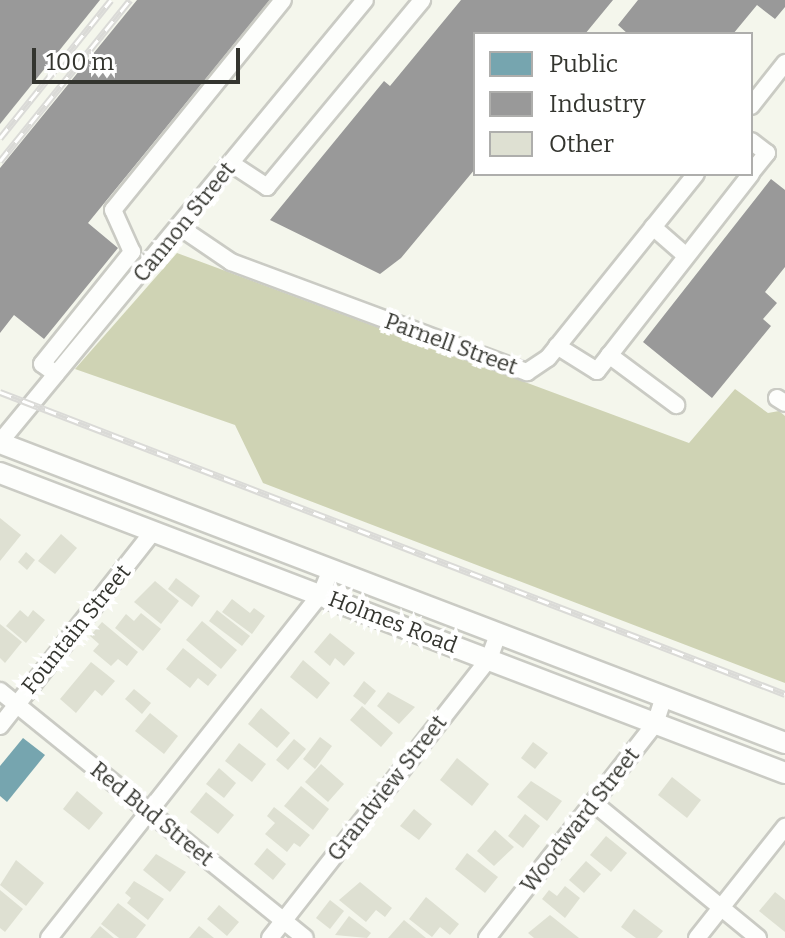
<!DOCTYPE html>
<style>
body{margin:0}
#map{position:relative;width:785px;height:938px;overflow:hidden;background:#f4f6ec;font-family:Bitter,serif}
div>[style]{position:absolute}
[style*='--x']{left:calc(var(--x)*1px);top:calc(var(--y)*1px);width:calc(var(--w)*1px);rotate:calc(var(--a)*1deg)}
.forest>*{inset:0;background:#cfd3b4}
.public>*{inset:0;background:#76a5af}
.industry>*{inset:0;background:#999}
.building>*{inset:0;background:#dee0d2}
.roads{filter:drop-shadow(2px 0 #cacbc4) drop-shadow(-2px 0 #cacbc4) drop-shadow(0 2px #cacbc4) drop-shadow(0 -2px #cacbc4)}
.minor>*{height:16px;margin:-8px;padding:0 8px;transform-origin:8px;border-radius:8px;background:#fdfefc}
.major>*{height:20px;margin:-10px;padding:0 10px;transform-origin:10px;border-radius:10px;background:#fdfefc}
.rail>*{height:7px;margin-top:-3.5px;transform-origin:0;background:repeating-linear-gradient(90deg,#fff 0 12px,#dadad7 0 24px);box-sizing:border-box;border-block:2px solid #dadad7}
span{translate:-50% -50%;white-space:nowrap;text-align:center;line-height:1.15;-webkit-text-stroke:8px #fff;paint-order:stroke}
.street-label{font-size:22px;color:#34352f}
.legend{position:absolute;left:473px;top:32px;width:280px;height:144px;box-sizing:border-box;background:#fff;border:2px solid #aeaeac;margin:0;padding:10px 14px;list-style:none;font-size:24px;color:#34352f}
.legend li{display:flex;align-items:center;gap:16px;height:40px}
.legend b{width:40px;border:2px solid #aeaeac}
.scale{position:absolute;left:32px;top:48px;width:208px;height:36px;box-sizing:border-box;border:4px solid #34352f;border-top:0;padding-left:10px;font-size:24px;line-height:28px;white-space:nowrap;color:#34352f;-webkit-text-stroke:6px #fff;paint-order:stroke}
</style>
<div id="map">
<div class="forest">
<i style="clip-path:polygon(177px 253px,689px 443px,735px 389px,768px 413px,779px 411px,785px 416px,785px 683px,263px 483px,235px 425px,75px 369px)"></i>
</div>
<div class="public">
<i style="clip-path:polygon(23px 738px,45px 755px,7px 802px,0 796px,0 766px)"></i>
</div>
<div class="industry">
<i style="clip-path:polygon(0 0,100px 0,0 124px)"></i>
<i style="clip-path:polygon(137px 0,270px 0,88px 223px,118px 248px,44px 339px,14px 315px,0 333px,0 168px)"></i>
<i style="clip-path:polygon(461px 0,613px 0,585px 34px,475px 34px,475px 169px,401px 258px,380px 274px,270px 220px,384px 81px,390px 86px)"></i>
<i style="clip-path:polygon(638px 0,785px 0,785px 7px,775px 19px,757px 5px,733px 34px,628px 34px,618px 25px)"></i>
<i style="clip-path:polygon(771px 179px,785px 190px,785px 267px,765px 292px,777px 303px,763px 319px,771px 326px,712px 398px,643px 342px)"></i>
</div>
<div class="building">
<i style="clip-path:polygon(0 518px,21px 535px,0 561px)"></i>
<i style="clip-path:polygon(61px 534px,77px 548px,55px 574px,38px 561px)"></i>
<i style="clip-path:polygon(26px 552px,35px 560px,27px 570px,18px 562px)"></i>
<i style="clip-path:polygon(176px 578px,200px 596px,192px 607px,168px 589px)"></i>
<i style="clip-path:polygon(155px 581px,179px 601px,161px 624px,134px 602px)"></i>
<i style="clip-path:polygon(232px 599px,250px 613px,254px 608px,265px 616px,252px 634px,222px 612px)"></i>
<i style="clip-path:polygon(20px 610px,28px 617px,33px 610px,45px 620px,26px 643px,6px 626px)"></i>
<i style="clip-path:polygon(217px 610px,250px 636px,242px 646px,209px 621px)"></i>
<i style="clip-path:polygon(141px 613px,161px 629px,143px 651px,115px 628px,126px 614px,134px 621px)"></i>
<i style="clip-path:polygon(202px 621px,237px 650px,221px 669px,186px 640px)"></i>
<i style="clip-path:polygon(102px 622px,138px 652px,127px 666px,118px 659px,111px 666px,93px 651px,99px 644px,90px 636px)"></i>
<i style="clip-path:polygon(0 624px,22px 642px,5px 663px,0 658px)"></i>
<i style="clip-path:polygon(330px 633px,355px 653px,344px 666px,335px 658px,330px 666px,314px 652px)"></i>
<i style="clip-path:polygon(183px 648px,217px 675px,208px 686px,198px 678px,190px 688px,166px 669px)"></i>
<i style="clip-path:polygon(303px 660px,330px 683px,317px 699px,290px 677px)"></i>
<i style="clip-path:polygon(91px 662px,115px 681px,102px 696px,95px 690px,76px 713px,60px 699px)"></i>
<i style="clip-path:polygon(364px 681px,376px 691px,365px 705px,353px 696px)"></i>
<i style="clip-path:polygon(134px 689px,151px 703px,142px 714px,125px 699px)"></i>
<i style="clip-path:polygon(388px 692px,415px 707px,399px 724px,377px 706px)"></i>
<i style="clip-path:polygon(362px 706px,393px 733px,381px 747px,350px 720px)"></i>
<i style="clip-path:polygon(261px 708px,290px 733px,277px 748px,248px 724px)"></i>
<i style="clip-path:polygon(150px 713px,178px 736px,164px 754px,135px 731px)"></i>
<i style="clip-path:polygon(320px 737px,332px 746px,315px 769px,303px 759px)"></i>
<i style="clip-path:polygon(294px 739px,306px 749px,288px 770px,276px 760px)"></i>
<i style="clip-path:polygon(533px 742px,548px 753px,535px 769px,521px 758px)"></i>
<i style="clip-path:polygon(239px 743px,266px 764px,252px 782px,225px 761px)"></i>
<i style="clip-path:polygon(457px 758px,489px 784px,472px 806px,440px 780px)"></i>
<i style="clip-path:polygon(321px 764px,344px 784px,328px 802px,305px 782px)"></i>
<i style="clip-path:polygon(219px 768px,236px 783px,224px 798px,206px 784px)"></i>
<i style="clip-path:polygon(672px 777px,701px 800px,687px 818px,658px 795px)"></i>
<i style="clip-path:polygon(531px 781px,562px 801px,547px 821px,517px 797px)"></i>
<i style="clip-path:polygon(301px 786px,329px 809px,313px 830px,284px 806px)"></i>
<i style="clip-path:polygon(77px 791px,103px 813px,89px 830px,63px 809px)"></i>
<i style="clip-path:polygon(206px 792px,234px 815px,218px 834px,190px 812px)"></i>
<i style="clip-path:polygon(274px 807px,310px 835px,300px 847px,294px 843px,287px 852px,265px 834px,275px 823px,267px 816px)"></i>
<i style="clip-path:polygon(414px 809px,432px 824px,419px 840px,400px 826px)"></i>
<i style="clip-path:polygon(525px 814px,540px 826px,523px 848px,508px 836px)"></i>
<i style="clip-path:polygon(495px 830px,514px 847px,494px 866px,477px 851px)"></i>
<i style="clip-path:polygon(606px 836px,627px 853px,611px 872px,590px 855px)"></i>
<i style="clip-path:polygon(267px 848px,286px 864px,273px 880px,254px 864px)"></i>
<i style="clip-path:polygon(467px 853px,498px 877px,485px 893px,455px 869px)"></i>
<i style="clip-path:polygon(156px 854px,186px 872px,170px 892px,143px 870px)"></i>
<i style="clip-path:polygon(16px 860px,44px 883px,26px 906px,0 885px)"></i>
<i style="clip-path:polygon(586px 861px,601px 874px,584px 893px,569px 880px)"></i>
<i style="clip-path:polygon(134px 881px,164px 899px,148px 920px,127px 903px,131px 898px,125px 893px)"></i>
<i style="clip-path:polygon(360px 882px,392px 908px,385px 917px,376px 910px,366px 922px,339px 900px)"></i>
<i style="clip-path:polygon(565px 886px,580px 898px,565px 918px,542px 899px,549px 890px,557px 896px)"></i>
<i style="clip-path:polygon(0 890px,23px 909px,5px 932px,0 928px)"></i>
<i style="clip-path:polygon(775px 892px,785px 900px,785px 932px,759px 911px)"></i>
<i style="clip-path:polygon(426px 897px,459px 924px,450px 935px,440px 927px,432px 937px,409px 919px)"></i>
<i style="clip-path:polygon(330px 900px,344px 911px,330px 929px,316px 918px)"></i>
<i style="clip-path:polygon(118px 903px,146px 925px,136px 938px,119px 938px,101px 924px)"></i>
<i style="clip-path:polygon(219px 905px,239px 922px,227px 936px,207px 919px)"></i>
<i style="clip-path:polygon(634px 909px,663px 931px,657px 938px,636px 938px,621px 927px)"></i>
<i style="clip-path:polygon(550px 915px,579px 938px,534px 938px,528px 933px)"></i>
<i style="clip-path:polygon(349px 916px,371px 933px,367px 938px,335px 935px)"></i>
<i style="clip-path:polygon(404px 920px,426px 938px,388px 938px)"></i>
<i style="clip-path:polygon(100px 926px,114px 938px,90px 938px)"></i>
<i style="clip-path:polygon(199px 926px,214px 938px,189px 938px)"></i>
</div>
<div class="roads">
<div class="minor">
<i style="--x:751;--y:106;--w:55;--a:-51.7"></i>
<i style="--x:751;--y:141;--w:20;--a:37"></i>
<i style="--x:767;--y:153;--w:26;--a:129"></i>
<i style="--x:232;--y:164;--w:42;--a:33.3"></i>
<i style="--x:267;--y:187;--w:243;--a:-50.3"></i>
<i style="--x:653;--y:227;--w:43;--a:41.2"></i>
<i style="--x:181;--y:228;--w:60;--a:34.2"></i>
<i style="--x:231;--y:262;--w:316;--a:20.4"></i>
<i style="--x:527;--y:372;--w:25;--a:-34"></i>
<i style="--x:548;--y:358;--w:236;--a:-51.2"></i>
<i style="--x:557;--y:346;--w:47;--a:32"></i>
<i style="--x:597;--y:371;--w:250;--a:-52"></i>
<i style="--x:609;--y:355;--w:84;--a:36.7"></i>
<i style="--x:56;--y:374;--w:17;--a:-144"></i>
<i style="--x:42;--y:364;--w:144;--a:-51.2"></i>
<i style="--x:132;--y:252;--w:46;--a:-114.3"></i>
<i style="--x:113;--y:210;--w:270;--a:-51"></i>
<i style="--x:777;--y:398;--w:9;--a:32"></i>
<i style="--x:0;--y:442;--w:573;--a:-50.45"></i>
<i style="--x:0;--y:691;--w:392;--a:39"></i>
<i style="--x:0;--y:726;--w:246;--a:-51.8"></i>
<i style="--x:595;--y:804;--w:211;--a:39.4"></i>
<i style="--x:49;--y:938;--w:439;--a:-51.7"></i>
<i style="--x:321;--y:594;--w:27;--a:-68"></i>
<i style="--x:270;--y:938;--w:355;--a:-51.9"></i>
<i style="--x:489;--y:659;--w:27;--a:-70"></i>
<i style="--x:487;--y:938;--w:272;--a:-51.9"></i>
<i style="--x:655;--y:724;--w:28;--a:-72"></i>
<i style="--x:697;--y:938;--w:142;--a:-51.6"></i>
</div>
<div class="major">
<i style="--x:0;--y:443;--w:840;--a:20.92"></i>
<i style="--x:0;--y:473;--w:840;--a:20.92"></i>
</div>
</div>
<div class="rail">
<i style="--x:0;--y:138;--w:177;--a:-51.2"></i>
<i style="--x:0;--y:161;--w:207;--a:-51.1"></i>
<i style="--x:0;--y:392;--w:841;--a:21.04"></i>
</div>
<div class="street-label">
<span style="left:184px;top:222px;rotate:-51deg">Cannon Street</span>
<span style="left:451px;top:344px;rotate:20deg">Parnell Street</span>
<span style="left:393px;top:622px;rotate:21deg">Holmes Road</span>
<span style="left:76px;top:629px;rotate:-51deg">Fountain Street</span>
<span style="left:387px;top:788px;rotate:-52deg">Grandview Street</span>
<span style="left:152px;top:814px;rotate:39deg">Red Bud Street</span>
<span style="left:580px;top:820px;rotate:-52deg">Woodward Street</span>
</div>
<ul class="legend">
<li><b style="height:22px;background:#76a5af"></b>Public</li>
<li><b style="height:22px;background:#999"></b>Industry</li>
<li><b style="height:22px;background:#dee0d2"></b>Other</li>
</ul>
<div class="scale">100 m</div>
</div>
